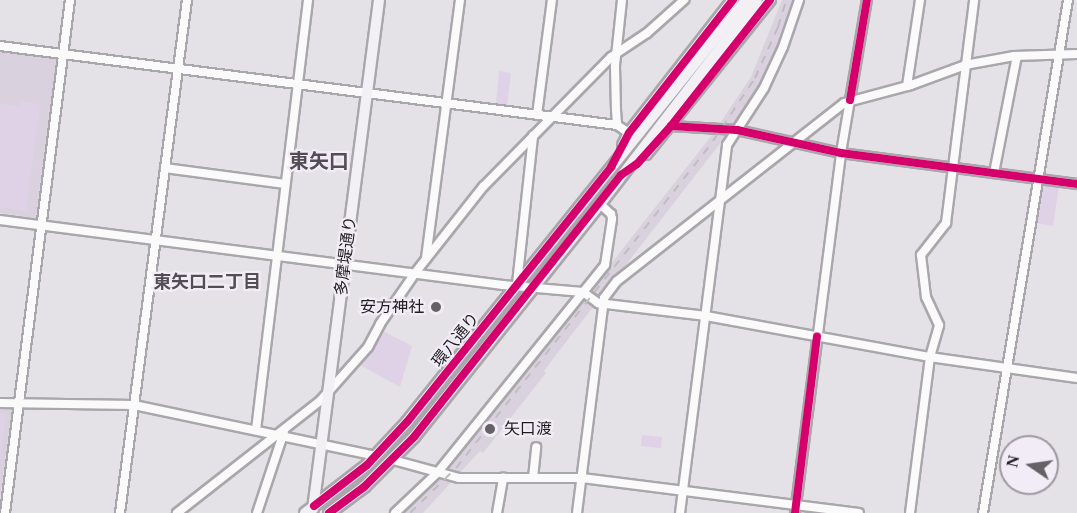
<!DOCTYPE html>
<meta charset="utf-8">
<style>
body{margin:0}
#map{position:relative;width:1077px;height:513px;overflow:hidden;background:#e4e1e7;font-family:"Times New Roman","Noto Sans JP",serif}
div>[style]{position:absolute}
[style*='--x']{left:calc(var(--x)*1px);top:calc(var(--y)*1px);width:calc(var(--w)*1px);rotate:calc(var(--a)*1deg)}
.built>*{inset:0;background:#d9d2de}
.green>*{inset:0;background:#dfd2e7}
.roads{filter:drop-shadow(2px 0 #a9a7ab) drop-shadow(-2px 0 #a9a7ab) drop-shadow(0 2px #a9a7ab) drop-shadow(0 -2px #a9a7ab)}
.minor>*{height:8px;margin:-4px;padding:0 4px;transform-origin:4px;border-radius:4px;background:#fbfafb}
.major>*{height:10px;margin:-5px;padding:0 5px;transform-origin:5px;border-radius:5px;background:#f2eff5}
.rail>*{height:2px;margin-top:-1px;transform-origin:0;background:repeating-linear-gradient(90deg,#bfbdbf 0 8px,transparent 0 16px)}
.cycleway>*{height:8px;margin:-4px;padding:0 4px;transform-origin:4px;border-radius:4px;background:#d6006c}
.dots>*{width:16px;height:16px;translate:-50% -50%;box-sizing:border-box;border:3px solid #f2ecf6;border-radius:50%}
span{translate:-50% -50%;white-space:nowrap;text-align:center;line-height:1.15;-webkit-text-stroke:4.5px #f2ecf6;paint-order:stroke}
.street-label{font-size:16px;color:#1f1d20}
.poi-label{font-size:16px;color:#1f1d20}
.right{translate:-100% -50%;text-align:right}
.left{translate:0 -50%;text-align:left}
.neighbourhood-label{font-size:18px;color:#534e56;font-weight:700}
.quarter-label{font-size:20px;color:#534e56;font-weight:700}
.north{position:absolute;left:999px;top:435px;width:60px;height:60px;box-sizing:border-box;background:#f2ecf6;border:2px solid #9e99a0;border-radius:50%;rotate:283deg;font-size:16px;font-weight:700;line-height:24px;text-align:center;color:#1f1d20}
.north::after{content:'';display:block;margin:auto;width:21px;height:27px;background:#646266;clip-path:polygon(50% 0,100% 100%,50% 72%,0 100%)}
</style>
<div id="map">
<div class="built">
<i style="clip-path:polygon(782px 0,794px 0,780px 44px,758px 90px,736px 123px,569px 338px,544px 371px,546px 373px,483px 453px,480px 451px,423px 513px,403px 513px,449px 470px,712px 135px,751px 77px)"></i>
<i style="clip-path:polygon(0 52px,57px 59px,36px 218px,0 213px)"></i>
<i style="clip-path:polygon(0 408px,12px 409px,0 498px)"></i>
</div>
<div class="green">
<i style="clip-path:polygon(499px 71px,511px 73px,507px 105px,496px 104px)"></i>
<i style="clip-path:polygon(20px 101px,40px 104px,26px 211px,0 207px,0 104px,19px 106px)"></i>
<i style="clip-path:polygon(1041px 183px,1059px 186px,1053px 226px,1035px 223px)"></i>
<i style="clip-path:polygon(383px 331px,412px 346px,400px 387px,360px 365px)"></i>
<i style="clip-path:polygon(0 413px,6px 414px,0 461px)"></i>
<i style="clip-path:polygon(642px 435px,662px 437px,661px 448px,641px 446px)"></i>
</div>
<div class="roads">
<div class="minor">
<i style="--x:622;--y:0;--w:66;--a:96.1"></i>
<i style="--x:615;--y:66;--w:44;--a:88.7"></i>
<i style="--x:616;--y:110;--w:15;--a:86"></i>
<i style="--x:617;--y:125;--w:14;--a:34"></i>
<i style="--x:0;--y:46;--w:622;--a:7.3"></i>
<i style="--x:907;--y:86;--w:87;--a:-81.4"></i>
<i style="--x:537;--y:115;--w:116;--a:-82.6"></i>
<i style="--x:671;--y:126;--w:66;--a:3.5"></i>
<i style="--x:737;--y:130;--w:107;--a:12.5"></i>
<i style="--x:841;--y:153;--w:238;--a:7.5"></i>
<i style="--x:165;--y:168;--w:121;--a:7.6"></i>
<i style="--x:994;--y:173;--w:119;--a:-78.9"></i>
<i style="--x:0;--y:220;--w:507;--a:7.36"></i>
<i style="--x:503;--y:285;--w:80;--a:5"></i>
<i style="--x:583;--y:292;--w:19;--a:36"></i>
<i style="--x:598;--y:303;--w:109;--a:6.9"></i>
<i style="--x:706;--y:316;--w:228;--a:10.4"></i>
<i style="--x:930;--y:357;--w:148;--a:8.1"></i>
<i style="--x:426;--y:258;--w:260;--a:-82.5"></i>
<i style="--x:517;--y:284;--w:149;--a:-83.8"></i>
<i style="--x:0;--y:403;--w:134;--a:0.9"></i>
<i style="--x:134;--y:405;--w:247;--a:11.9"></i>
<i style="--x:256;--y:430;--w:433;--a:-83.1"></i>
<i style="--x:393;--y:460;--w:68;--a:15.3"></i>
<i style="--x:459;--y:478;--w:123;--a:0"></i>
<i style="--x:582;--y:478;--w:279;--a:7.2"></i>
<i style="--x:533;--y:478;--w:31;--a:-84"></i>
<i style="--x:5;--y:513;--w:517;--a:-82.78"></i>
<i style="--x:120;--y:513;--w:517;--a:-82.56"></i>
<i style="--x:177;--y:513;--w:183;--a:-38.1"></i>
<i style="--x:321;--y:400;--w:71;--a:-48.4"></i>
<i style="--x:368;--y:347;--w:26;--a:-62"></i>
<i style="--x:380;--y:324;--w:62;--a:-55.5"></i>
<i style="--x:415;--y:273;--w:110;--a:-51.7"></i>
<i style="--x:483;--y:187;--w:182;--a:-45.4"></i>
<i style="--x:611;--y:57;--w:43;--a:-33.7"></i>
<i style="--x:647;--y:33;--w:50;--a:-41.7"></i>
<i style="--x:257;--y:513;--w:85;--a:-71.6"></i>
<i style="--x:395;--y:513;--w:59;--a:-43.6"></i>
<i style="--x:438;--y:472;--w:266;--a:-51.1"></i>
<i style="--x:605;--y:265;--w:47;--a:-81.3"></i>
<i style="--x:612;--y:219;--w:5;--a:-101"></i>
<i style="--x:611;--y:214;--w:15;--a:-138"></i>
<i style="--x:497;--y:513;--w:36;--a:-80"></i>
<i style="--x:577;--y:513;--w:217;--a:-82.8"></i>
<i style="--x:604;--y:298;--w:21;--a:-53"></i>
<i style="--x:617;--y:281;--w:288;--a:-38.1"></i>
<i style="--x:844;--y:103;--w:69;--a:-15"></i>
<i style="--x:911;--y:85;--w:58;--a:-20.3"></i>
<i style="--x:965;--y:65;--w:50;--a:-10.4"></i>
<i style="--x:1014;--y:56;--w:63;--a:-1.8"></i>
<i style="--x:680;--y:513;--w:371;--a:-82.7"></i>
<i style="--x:727;--y:145;--w:68;--a:-57"></i>
<i style="--x:764;--y:88;--w:45;--a:-65.1"></i>
<i style="--x:783;--y:47;--w:50;--a:-71.2"></i>
<i style="--x:795;--y:513;--w:363;--a:-82.7"></i>
<i style="--x:841;--y:153;--w:155;--a:-80.4"></i>
<i style="--x:910;--y:513;--w:157;--a:-82.7"></i>
<i style="--x:930;--y:357;--w:33;--a:-74"></i>
<i style="--x:939;--y:325;--w:31;--a:-115"></i>
<i style="--x:926;--y:297;--w:42;--a:-96.8"></i>
<i style="--x:921;--y:255;--w:41;--a:-52"></i>
<i style="--x:946;--y:223;--w:225;--a:-82.8"></i>
<i style="--x:983;--y:513;--w:520;--a:-80.59"></i>
</div>
<div class="major">
<i style="--x:623;--y:145;--w:13;--a:-63"></i>
<i style="--x:629;--y:133;--w:169;--a:-52"></i>
<i style="--x:646;--y:154;--w:198;--a:-51.2"></i>
<i style="--x:313;--y:509;--w:513;--a:-82.61"></i>
<i style="--x:305;--y:513;--w:78;--a:-37.7"></i>
<i style="--x:367;--y:465;--w:59;--a:-47.1"></i>
<i style="--x:407;--y:422;--w:541;--a:-51.22"></i>
<i style="--x:329;--y:513;--w:44;--a:-36.6"></i>
<i style="--x:364;--y:487;--w:71;--a:-45"></i>
<i style="--x:414;--y:437;--w:298;--a:-51.4"></i>
<i style="--x:600;--y:204;--w:257;--a:-52.4"></i>
</div>
</div>
<div class="rail">
<i style="--x:410;--y:513;--w:64;--a:-44.4"></i>
<i style="--x:456;--y:468;--w:416;--a:-51.8"></i>
<i style="--x:713;--y:141;--w:76;--a:-56.3"></i>
<i style="--x:755;--y:78;--w:56;--a:-65.7"></i>
<i style="--x:778;--y:27;--w:28;--a:-73"></i>
</div>
<div class="cycleway">
<i style="--x:850;--y:100;--w:101;--a:-80.4"></i>
<i style="--x:671;--y:126;--w:66;--a:3.5"></i>
<i style="--x:737;--y:130;--w:107;--a:12.5"></i>
<i style="--x:841;--y:153;--w:238;--a:7.5"></i>
<i style="--x:314;--y:506;--w:67;--a:-37.7"></i>
<i style="--x:367;--y:465;--w:59;--a:-47.1"></i>
<i style="--x:407;--y:422;--w:327;--a:-51.3"></i>
<i style="--x:611;--y:167;--w:38;--a:-62"></i>
<i style="--x:629;--y:133;--w:169;--a:-52"></i>
<i style="--x:329;--y:513;--w:44;--a:-36.6"></i>
<i style="--x:364;--y:487;--w:71;--a:-45"></i>
<i style="--x:414;--y:437;--w:334;--a:-51.7"></i>
<i style="--x:621;--y:175;--w:19;--a:-35"></i>
<i style="--x:637;--y:164;--w:51;--a:-48.2"></i>
<i style="--x:671;--y:126;--w:160;--a:-51.8"></i>
<i style="--x:795;--y:513;--w:178;--a:-82.9"></i>
</div>
<div class="dots">
<i style="left:436px;top:307px;background:#646266"></i>
<i style="left:490px;top:429px;background:#646266"></i>
</div>
<div class="street-label">
<span style="left:346px;top:256px;rotate:-83deg">多摩堤通り</span>
<span style="left:456px;top:340px;rotate:-51deg">環八通り</span>
</div>
<div class="poi-label">
<span class="right" style="left:424px;top:307px">安方神社</span>
<span class="left" style="left:504px;top:429px">矢口渡</span>
</div>
<div class="neighbourhood-label">
<span style="left:207px;top:282px">東矢口二丁目</span>
</div>
<div class="quarter-label">
<span style="left:319px;top:161px">東矢口</span>
</div>
<div class="north">N</div>
</div>
